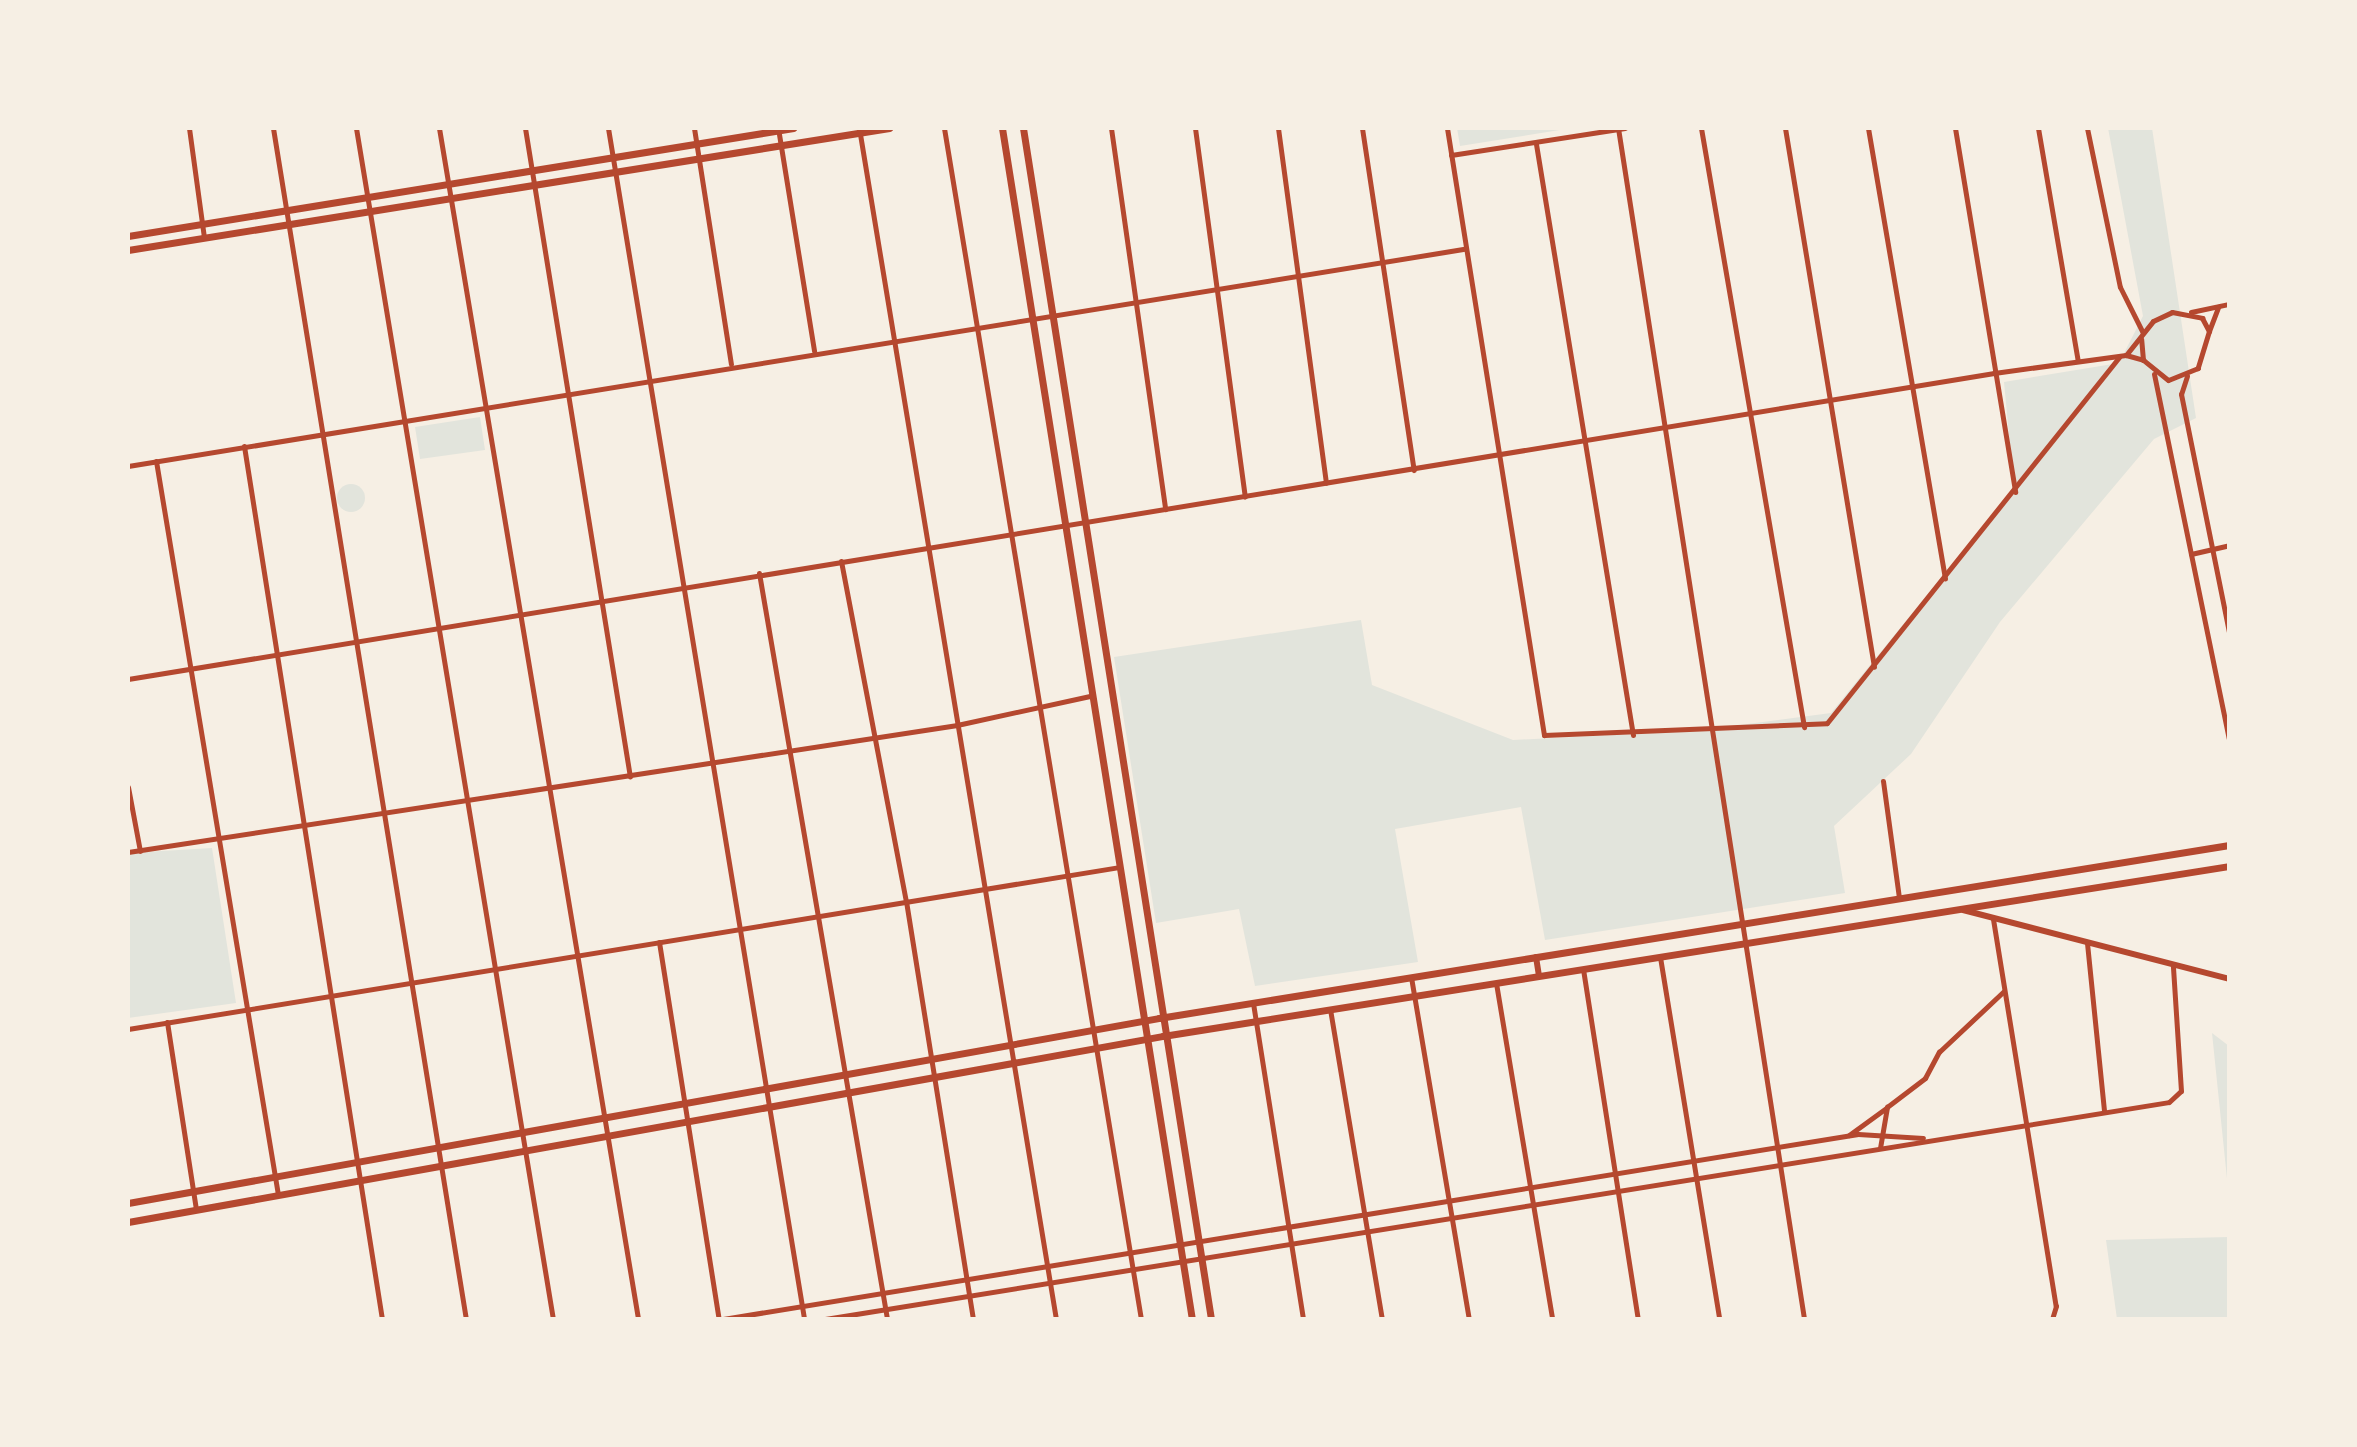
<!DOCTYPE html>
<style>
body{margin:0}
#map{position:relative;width:2357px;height:1447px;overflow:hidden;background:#f6efe4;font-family:"Fira Sans Condensed",sans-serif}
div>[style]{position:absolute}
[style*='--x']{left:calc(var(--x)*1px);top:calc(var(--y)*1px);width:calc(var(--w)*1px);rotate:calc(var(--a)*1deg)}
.green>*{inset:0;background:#e2e4dc}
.round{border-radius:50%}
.minor>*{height:5px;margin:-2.5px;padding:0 2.5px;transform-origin:2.5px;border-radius:2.5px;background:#b5482f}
.tertiary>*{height:6px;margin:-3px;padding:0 3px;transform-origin:3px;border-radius:3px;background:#b5482f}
.secondary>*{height:7px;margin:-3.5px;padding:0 3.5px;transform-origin:3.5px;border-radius:3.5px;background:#b5482f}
span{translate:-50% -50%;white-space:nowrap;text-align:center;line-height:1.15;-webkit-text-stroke:6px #f6efe4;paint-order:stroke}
.frame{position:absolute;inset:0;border:130px solid #f6efe4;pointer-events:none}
</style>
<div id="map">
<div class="green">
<i style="clip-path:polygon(1457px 128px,1572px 128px,1460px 146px)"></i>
<i style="clip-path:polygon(2108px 128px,2152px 128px,2196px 418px,2154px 439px,2000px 622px,1911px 754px,1834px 826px,1845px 893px,1545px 940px,1521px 807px,1395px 829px,1418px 962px,1255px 986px,1239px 909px,1156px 923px,1114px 657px,1361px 620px,1372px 685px,1513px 740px,1694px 731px,1831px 713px,2014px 488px,2004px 382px,2119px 363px,2143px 316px)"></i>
<i style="clip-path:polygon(480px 417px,485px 450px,420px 459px,415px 427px)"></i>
<i class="round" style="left:337px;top:484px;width:28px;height:28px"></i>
<i style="clip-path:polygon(212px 848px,236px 1003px,128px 1018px,128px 853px)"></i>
<i style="clip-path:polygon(2212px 1033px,2229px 1046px,2229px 1198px)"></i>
<i style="clip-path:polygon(2229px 1237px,2229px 1319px,2117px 1319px,2106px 1240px)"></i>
</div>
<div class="minor">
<i style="--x:189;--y:128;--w:111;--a:82.2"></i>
<i style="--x:273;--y:128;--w:1207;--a:80.8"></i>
<i style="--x:356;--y:128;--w:1207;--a:80.61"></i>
<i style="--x:439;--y:128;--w:1208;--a:80.51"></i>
<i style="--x:525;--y:128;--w:657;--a:80.81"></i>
<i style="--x:608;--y:128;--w:1207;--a:80.65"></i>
<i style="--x:694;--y:128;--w:239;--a:81.1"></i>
<i style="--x:778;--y:128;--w:226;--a:80.8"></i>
<i style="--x:859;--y:128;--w:1207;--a:80.61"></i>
<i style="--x:944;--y:128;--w:1207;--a:80.61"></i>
<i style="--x:1111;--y:128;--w:385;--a:81.9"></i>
<i style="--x:1195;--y:128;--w:372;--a:82.3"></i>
<i style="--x:1278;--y:128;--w:358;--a:82.3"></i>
<i style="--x:1362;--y:128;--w:346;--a:81.4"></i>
<i style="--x:1447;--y:128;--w:615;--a:80.92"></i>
<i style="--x:1544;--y:735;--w:283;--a:-2.4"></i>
<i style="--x:1827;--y:723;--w:468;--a:-51.4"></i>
<i style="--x:1618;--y:128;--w:1205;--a:81.12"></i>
<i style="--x:1701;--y:128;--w:608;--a:80.24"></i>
<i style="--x:1785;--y:128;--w:546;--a:80.62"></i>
<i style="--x:1868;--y:128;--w:457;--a:80.3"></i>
<i style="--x:1955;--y:128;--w:369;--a:80.6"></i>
<i style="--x:2038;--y:128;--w:236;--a:80.3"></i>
<i style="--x:2087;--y:128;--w:162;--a:78.3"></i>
<i style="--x:2120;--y:287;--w:51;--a:63.4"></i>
<i style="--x:1536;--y:144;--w:599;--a:80.68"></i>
<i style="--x:1451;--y:155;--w:176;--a:-8.8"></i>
<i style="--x:2191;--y:312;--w:39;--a:-12"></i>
<i style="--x:2209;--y:331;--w:26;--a:-69"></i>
<i style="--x:2126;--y:355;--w:43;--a:-51.5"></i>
<i style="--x:2153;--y:321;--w:21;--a:-25"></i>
<i style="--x:2172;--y:312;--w:31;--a:11"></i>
<i style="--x:2202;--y:318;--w:15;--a:62"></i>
<i style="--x:2209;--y:331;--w:39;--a:107"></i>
<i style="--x:2198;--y:368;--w:32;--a:158"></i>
<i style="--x:2168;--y:380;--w:32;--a:-141"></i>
<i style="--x:2143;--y:360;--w:21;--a:-95"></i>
<i style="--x:2154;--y:374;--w:372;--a:78.4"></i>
<i style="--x:2187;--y:376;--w:19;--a:108"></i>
<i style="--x:2181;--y:394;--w:243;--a:78.6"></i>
<i style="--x:244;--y:446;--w:884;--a:81.02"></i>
<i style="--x:156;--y:461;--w:744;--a:80.56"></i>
<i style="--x:128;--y:466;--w:1354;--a:-9.23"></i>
<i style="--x:2191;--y:554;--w:39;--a:-13"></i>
<i style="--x:841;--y:561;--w:346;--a:79.2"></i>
<i style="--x:906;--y:901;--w:423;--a:80.9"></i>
<i style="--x:759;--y:573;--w:757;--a:80.26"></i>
<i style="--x:128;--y:679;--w:1891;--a:-9.31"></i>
<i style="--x:1994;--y:373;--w:133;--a:-7.8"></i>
<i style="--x:2126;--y:355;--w:18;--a:16"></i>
<i style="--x:1883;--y:781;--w:118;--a:82.2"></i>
<i style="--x:128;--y:787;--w:65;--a:79.4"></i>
<i style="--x:128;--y:852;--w:839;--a:-8.71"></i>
<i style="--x:957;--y:725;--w:136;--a:-12.3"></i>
<i style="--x:1993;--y:919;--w:392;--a:80.8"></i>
<i style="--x:2056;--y:1306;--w:14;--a:107"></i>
<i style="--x:659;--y:942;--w:382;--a:81"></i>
<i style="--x:2087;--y:943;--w:169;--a:84.2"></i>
<i style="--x:1660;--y:957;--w:367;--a:80.7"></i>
<i style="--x:1583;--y:969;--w:354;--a:81.1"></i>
<i style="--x:1411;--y:977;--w:347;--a:80.4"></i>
<i style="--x:1496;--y:983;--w:341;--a:80.5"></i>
<i style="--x:1253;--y:1003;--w:320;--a:81"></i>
<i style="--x:1330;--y:1009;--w:314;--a:80.5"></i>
<i style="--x:167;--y:1022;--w:190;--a:81.2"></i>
<i style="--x:128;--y:1029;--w:1004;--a:-9.28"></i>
<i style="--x:1849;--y:1135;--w:46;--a:-36.1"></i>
<i style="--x:1880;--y:1148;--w:42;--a:-80.3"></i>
<i style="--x:1887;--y:1107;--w:48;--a:-37.3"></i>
<i style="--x:1925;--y:1078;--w:30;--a:-62"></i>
<i style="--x:1939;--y:1052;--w:88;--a:-43.2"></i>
<i style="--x:723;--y:1319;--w:1150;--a:-9.26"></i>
<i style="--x:1858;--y:1134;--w:65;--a:3.5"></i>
<i style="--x:825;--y:1319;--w:1361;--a:-9.17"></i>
<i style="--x:2169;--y:1102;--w:16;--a:-43"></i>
<i style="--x:2181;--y:1091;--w:125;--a:-93.7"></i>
</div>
<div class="tertiary">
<i style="--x:1963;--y:910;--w:275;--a:14.5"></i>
<i style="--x:1536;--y:957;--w:19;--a:81"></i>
</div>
<div class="secondary">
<i style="--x:1002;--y:128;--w:1206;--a:80.94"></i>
<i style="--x:1023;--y:128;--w:1206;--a:81.03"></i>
<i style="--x:128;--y:236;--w:674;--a:-9.22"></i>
<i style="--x:128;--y:250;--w:771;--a:-9.11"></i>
<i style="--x:128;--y:1203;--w:1047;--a:-10.17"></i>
<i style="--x:1159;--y:1018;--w:1084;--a:-9.18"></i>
<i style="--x:128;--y:1222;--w:1052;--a:-10.19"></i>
<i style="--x:1163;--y:1036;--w:1079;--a:-9.06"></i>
</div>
<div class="frame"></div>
</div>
